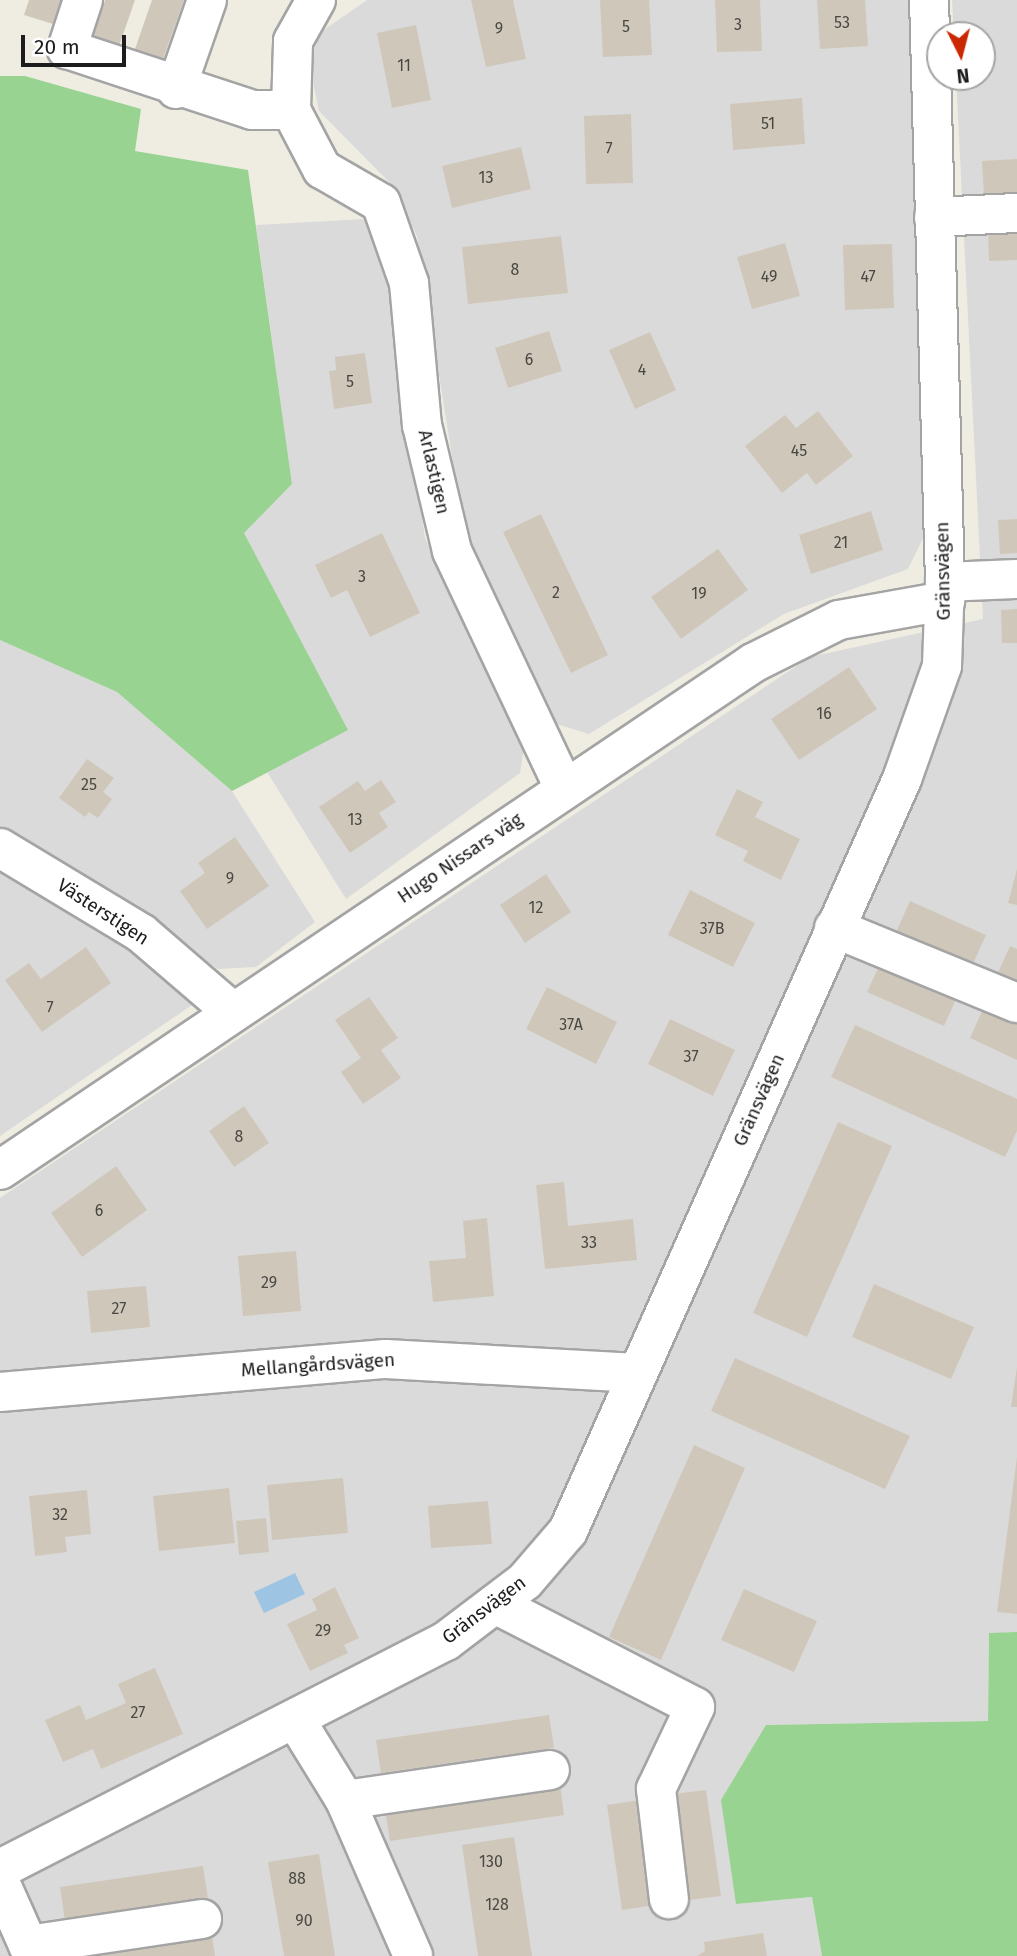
<!DOCTYPE html>
<meta charset="utf-8">
<style>
body{margin:0}
#map{position:relative;width:1017px;height:1956px;overflow:hidden;background:#efede1;font-family:"Fira Sans",sans-serif}
div>[style]{position:absolute}
[style*='--x']{left:calc(var(--x)*1px);top:calc(var(--y)*1px);width:calc(var(--w)*1px);rotate:calc(var(--a)*1deg)}
.residential>*{inset:0;background:#dbdada}
.forest>*{inset:0;background:#98d392}
.water>*{inset:0;background:#9dc4e2}
.building>*{inset:0;background:#cfc8ba}
.roads{filter:drop-shadow(2px 0 #a4a4a4) drop-shadow(-2px 0 #a4a4a4) drop-shadow(0 2px #a4a4a4) drop-shadow(0 -2px #a4a4a4)}
.minor>*{height:38px;margin:-19px;padding:0 19px;transform-origin:19px;border-radius:19px;background:#fff}
span{translate:-50% -50%;white-space:nowrap;text-align:center;line-height:1.15;-webkit-text-stroke:5px #fff;paint-order:stroke}
.number-label{font-size:16px;color:#4a4844}
.number-label span{-webkit-text-stroke-width:0}
.street-label{font-size:19px;color:#1d1d1d}
.north{position:absolute;left:926px;top:21px;width:70px;height:70px;box-sizing:border-box;background:#fff;border:2px solid #a5a5a5;border-radius:50%;rotate:174deg;font-size:19px;font-weight:700;line-height:28px;text-align:center;color:#1d1d1d}
.north::after{content:'';display:block;margin:auto;width:24px;height:32px;background:#c92800;clip-path:polygon(50% 0,100% 100%,50% 72%,0 100%)}
.scale{position:absolute;left:21px;top:35px;width:105px;height:32px;box-sizing:border-box;border:4px solid #1d1d1d;border-top:0;padding-left:9px;font-size:21px;line-height:24px;white-space:nowrap;color:#1d1d1d;-webkit-text-stroke:5px #fff;paint-order:stroke}
</style>
<div id="map">
<div class="residential">
<i style="clip-path:polygon(367px 0,909px 0,928px 528px,908px 569px,784px 614px,589px 734px,553px 723px,463px 526px,417px 236px,391px 184px,319px 111px,309px 63px,321px 32px)"></i>
<i style="clip-path:polygon(952px 0,1017px 0,1017px 1632px,989px 1634px,988px 1721px,766px 1725px,736px 1904px,812px 1897px,822px 1956px,0 1956px,0 1198px,810px 657px,983px 619px,956px 77px,982px 77px,982px 35px,954px 35px)"></i>
<i style="clip-path:polygon(365px 219px,384px 252px,425px 538px,525px 741px,520px 773px,346px 899px,267px 772px,347px 730px,243px 532px,292px 484px,256px 225px)"></i>
<i style="clip-path:polygon(0 640px,117px 692px,232px 791px,315px 922px,256px 967px,218px 969px,0 831px)"></i>
<i style="clip-path:polygon(0 864px,111px 931px,195px 1003px,0 1136px)"></i>
</div>
<div class="forest">
<i style="clip-path:polygon(0 76px,25px 76px,141px 109px,135px 151px,248px 170px,292px 484px,244px 533px,348px 730px,232px 791px,117px 692px,0 640px)"></i>
<i style="clip-path:polygon(1017px 1632px,1017px 1956px,822px 1956px,812px 1897px,736px 1904px,721px 1800px,766px 1725px,988px 1721px,989px 1633px)"></i>
</div>
<div class="water">
<i style="clip-path:polygon(295px 1573px,305px 1594px,264px 1613px,254px 1592px)"></i>
</div>
<div class="building">
<i style="clip-path:polygon(29px 0,62px 0,53px 24px,24px 15px)"></i>
<i style="clip-path:polygon(105px 0,135px 0,119px 46px,92px 37px)"></i>
<i style="clip-path:polygon(152px 0,184px 0,162px 62px,134px 52px)"></i>
<i style="clip-path:polygon(471px 0,513px 0,526px 59px,486px 67px)"></i>
<i style="clip-path:polygon(600px 0,649px 0,652px 55px,603px 57px)"></i>
<i style="clip-path:polygon(715px 0,760px 0,762px 51px,717px 52px)"></i>
<i style="clip-path:polygon(817px 0,865px 0,868px 46px,820px 49px)"></i>
<i style="clip-path:polygon(416px 25px,431px 100px,392px 108px,377px 33px)"></i>
<i style="clip-path:polygon(802px 98px,805px 144px,733px 150px,730px 104px)"></i>
<i style="clip-path:polygon(631px 114px,633px 183px,586px 184px,584px 116px)"></i>
<i style="clip-path:polygon(521px 147px,531px 189px,452px 208px,442px 166px)"></i>
<i style="clip-path:polygon(1017px 159px,1017px 194px,984px 196px,982px 161px)"></i>
<i style="clip-path:polygon(988px 227px,1017px 227px,1017px 260px,989px 261px)"></i>
<i style="clip-path:polygon(561px 236px,568px 293px,468px 304px,462px 247px)"></i>
<i style="clip-path:polygon(785px 243px,800px 296px,752px 309px,737px 257px)"></i>
<i style="clip-path:polygon(892px 244px,894px 308px,845px 310px,843px 245px)"></i>
<i style="clip-path:polygon(549px 331px,562px 371px,508px 388px,495px 348px)"></i>
<i style="clip-path:polygon(650px 332px,676px 390px,635px 409px,609px 350px)"></i>
<i style="clip-path:polygon(365px 353px,372px 403px,334px 409px,329px 371px,336px 370px,335px 357px)"></i>
<i style="clip-path:polygon(818px 411px,853px 456px,816px 485px,807px 473px,782px 493px,745px 446px,785px 415px,796px 428px)"></i>
<i style="clip-path:polygon(871px 511px,883px 550px,811px 574px,799px 535px)"></i>
<i style="clip-path:polygon(541px 514px,608px 655px,571px 673px,503px 532px)"></i>
<i style="clip-path:polygon(1017px 519px,1017px 553px,1000px 554px,998px 520px)"></i>
<i style="clip-path:polygon(382px 533px,420px 613px,370px 637px,347px 590px,331px 598px,315px 565px)"></i>
<i style="clip-path:polygon(718px 549px,748px 590px,681px 639px,651px 597px)"></i>
<i style="clip-path:polygon(1017px 609px,1017px 643px,1002px 643px,1001px 610px)"></i>
<i style="clip-path:polygon(849px 667px,877px 709px,799px 760px,771px 719px)"></i>
<i style="clip-path:polygon(87px 759px,114px 778px,103px 792px,112px 799px,98px 818px,89px 812px,85px 817px,59px 798px)"></i>
<i style="clip-path:polygon(381px 780px,396px 802px,379px 813px,388px 827px,350px 853px,319px 807px,358px 781px,365px 791px)"></i>
<i style="clip-path:polygon(737px 789px,763px 802px,755px 817px,800px 839px,781px 880px,743px 861px,748px 851px,715px 835px)"></i>
<i style="clip-path:polygon(235px 837px,269px 886px,207px 929px,180px 891px,205px 873px,198px 863px)"></i>
<i style="clip-path:polygon(1017px 869px,1017px 905px,1008px 903px)"></i>
<i style="clip-path:polygon(546px 874px,571px 912px,525px 943px,500px 905px)"></i>
<i style="clip-path:polygon(690px 890px,755px 923px,733px 967px,668px 935px)"></i>
<i style="clip-path:polygon(910px 901px,986px 935px,972px 966px,896px 932px)"></i>
<i style="clip-path:polygon(1010px 946px,1017px 949px,1017px 987px,996px 977px)"></i>
<i style="clip-path:polygon(86px 947px,111px 983px,42px 1032px,5px 980px,29px 963px,41px 979px)"></i>
<i style="clip-path:polygon(881px 962px,957px 997px,944px 1026px,867px 992px)"></i>
<i style="clip-path:polygon(547px 987px,617px 1022px,596px 1064px,526px 1029px)"></i>
<i style="clip-path:polygon(369px 997px,398px 1038px,381px 1050px,401px 1078px,363px 1104px,341px 1072px,361px 1058px,335px 1020px)"></i>
<i style="clip-path:polygon(983px 1009px,1017px 1024px,1017px 1060px,970px 1038px)"></i>
<i style="clip-path:polygon(670px 1019px,735px 1050px,713px 1096px,648px 1064px)"></i>
<i style="clip-path:polygon(855px 1025px,1017px 1099px,1017px 1131px,1005px 1157px,831px 1077px)"></i>
<i style="clip-path:polygon(244px 1106px,269px 1143px,234px 1167px,209px 1131px)"></i>
<i style="clip-path:polygon(838px 1122px,892px 1146px,807px 1337px,753px 1313px)"></i>
<i style="clip-path:polygon(116px 1166px,147px 1210px,82px 1257px,51px 1213px)"></i>
<i style="clip-path:polygon(564px 1182px,568px 1226px,633px 1219px,637px 1260px,545px 1269px,536px 1185px)"></i>
<i style="clip-path:polygon(487px 1218px,494px 1296px,433px 1302px,429px 1261px,466px 1258px,463px 1221px)"></i>
<i style="clip-path:polygon(296px 1251px,301px 1311px,243px 1316px,238px 1256px)"></i>
<i style="clip-path:polygon(874px 1284px,974px 1327px,951px 1379px,852px 1337px)"></i>
<i style="clip-path:polygon(146px 1286px,150px 1327px,91px 1333px,87px 1291px)"></i>
<i style="clip-path:polygon(735px 1358px,910px 1436px,885px 1489px,711px 1411px)"></i>
<i style="clip-path:polygon(1017px 1367px,1017px 1407px,1011px 1407px)"></i>
<i style="clip-path:polygon(694px 1445px,745px 1468px,661px 1660px,609px 1637px)"></i>
<i style="clip-path:polygon(1017px 1457px,1017px 1614px,997px 1612px)"></i>
<i style="clip-path:polygon(343px 1478px,348px 1533px,272px 1540px,267px 1485px)"></i>
<i style="clip-path:polygon(229px 1488px,235px 1543px,159px 1551px,153px 1496px)"></i>
<i style="clip-path:polygon(87px 1490px,91px 1534px,65px 1537px,67px 1552px,35px 1556px,29px 1496px)"></i>
<i style="clip-path:polygon(488px 1501px,492px 1544px,431px 1548px,428px 1506px)"></i>
<i style="clip-path:polygon(266px 1518px,269px 1552px,239px 1555px,236px 1521px)"></i>
<i style="clip-path:polygon(335px 1587px,359px 1638px,344px 1645px,348px 1653px,310px 1671px,287px 1624px,317px 1610px,312px 1599px)"></i>
<i style="clip-path:polygon(744px 1589px,817px 1621px,794px 1672px,721px 1640px)"></i>
<i style="clip-path:polygon(155px 1668px,183px 1734px,101px 1769px,93px 1749px,63px 1762px,45px 1720px,80px 1705px,86px 1720px,126px 1703px,118px 1684px)"></i>
<i style="clip-path:polygon(549px 1715px,554px 1748px,381px 1773px,376px 1740px)"></i>
<i style="clip-path:polygon(560px 1784px,564px 1815px,390px 1841px,385px 1810px)"></i>
<i style="clip-path:polygon(706px 1790px,721px 1896px,689px 1900px,674px 1794px)"></i>
<i style="clip-path:polygon(640px 1800px,656px 1905px,622px 1910px,607px 1805px)"></i>
<i style="clip-path:polygon(514px 1837px,532px 1956px,478px 1956px,462px 1845px)"></i>
<i style="clip-path:polygon(319px 1854px,335px 1956px,284px 1956px,268px 1862px)"></i>
<i style="clip-path:polygon(203px 1866px,208px 1899px,65px 1921px,60px 1887px)"></i>
<i style="clip-path:polygon(763px 1933px,767px 1956px,697px 1956px,705px 1951px,704px 1942px)"></i>
<i style="clip-path:polygon(212px 1936px,215px 1956px,80px 1956px,80px 1954px)"></i>
</div>
<div class="roads">
<div class="minor">
<i style="--x:83;--y:0;--w:52;--a:108.1"></i>
<i style="--x:67;--y:49;--w:195;--a:18.2"></i>
<i style="--x:252;--y:110;--w:39;--a:0"></i>
<i style="--x:291;--y:110;--w:69;--a:-88.3"></i>
<i style="--x:293;--y:41;--w:47;--a:-60.7"></i>
<i style="--x:176;--y:89;--w:94;--a:-70.8"></i>
<i style="--x:291;--y:110;--w:67;--a:62.3"></i>
<i style="--x:322;--y:169;--w:68;--a:30"></i>
<i style="--x:381;--y:203;--w:85;--a:70.7"></i>
<i style="--x:409;--y:283;--w:143;--a:84.8"></i>
<i style="--x:422;--y:425;--w:130;--a:76.6"></i>
<i style="--x:452;--y:551;--w:262;--a:64.7"></i>
<i style="--x:934;--y:217;--w:83;--a:-2.8"></i>
<i style="--x:945;--y:582;--w:72;--a:-2.4"></i>
<i style="--x:0;--y:848;--w:165;--a:31.1"></i>
<i style="--x:141;--y:933;--w:121;--a:40.7"></i>
<i style="--x:834;--y:928;--w:198;--a:22.3"></i>
<i style="--x:0;--y:1170;--w:908;--a:-33.95"></i>
<i style="--x:753;--y:663;--w:96;--a:-26.6"></i>
<i style="--x:839;--y:620;--w:108;--a:-10.2"></i>
<i style="--x:0;--y:1392;--w:387;--a:-4.9"></i>
<i style="--x:386;--y:1359;--w:251;--a:3.2"></i>
<i style="--x:495;--y:1604;--w:225;--a:27.2"></i>
<i style="--x:695;--y:1707;--w:91;--a:115.4"></i>
<i style="--x:656;--y:1789;--w:111;--a:83.3"></i>
<i style="--x:295;--y:1719;--w:95;--a:58.3"></i>
<i style="--x:345;--y:1800;--w:170;--a:66.4"></i>
<i style="--x:345;--y:1800;--w:207;--a:-8.3"></i>
<i style="--x:0;--y:1869;--w:501;--a:-27.08"></i>
<i style="--x:446;--y:1641;--w:99;--a:-37.2"></i>
<i style="--x:525;--y:1581;--w:66;--a:-49.3"></i>
<i style="--x:568;--y:1531;--w:823;--a:-66.05"></i>
<i style="--x:902;--y:779;--w:120;--a:-70.5"></i>
<i style="--x:942;--y:666;--w:84;--a:-88"></i>
<i style="--x:945;--y:582;--w:582;--a:-91.57"></i>
<i style="--x:0;--y:1882;--w:81;--a:66"></i>
<i style="--x:28;--y:1945;--w:176;--a:-8.5"></i>
</div>
</div>
<div class="number-label">
<span style="left:842px;top:23px">53</span>
<span style="left:738px;top:25px">3</span>
<span style="left:626px;top:27px">5</span>
<span style="left:499px;top:29px">9</span>
<span style="left:404px;top:66px">11</span>
<span style="left:768px;top:124px">51</span>
<span style="left:609px;top:149px">7</span>
<span style="left:486px;top:178px">13</span>
<span style="left:515px;top:270px">8</span>
<span style="left:769px;top:277px">49</span>
<span style="left:868px;top:277px">47</span>
<span style="left:529px;top:360px">6</span>
<span style="left:642px;top:370px">4</span>
<span style="left:350px;top:382px">5</span>
<span style="left:799px;top:451px">45</span>
<span style="left:841px;top:543px">21</span>
<span style="left:362px;top:577px">3</span>
<span style="left:556px;top:593px">2</span>
<span style="left:699px;top:594px">19</span>
<span style="left:824px;top:714px">16</span>
<span style="left:89px;top:785px">25</span>
<span style="left:355px;top:820px">13</span>
<span style="left:230px;top:879px">9</span>
<span style="left:536px;top:908px">12</span>
<span style="left:712px;top:929px">37B</span>
<span style="left:50px;top:1008px">7</span>
<span style="left:571px;top:1025px">37A</span>
<span style="left:691px;top:1057px">37</span>
<span style="left:239px;top:1137px">8</span>
<span style="left:99px;top:1211px">6</span>
<span style="left:589px;top:1243px">33</span>
<span style="left:269px;top:1283px">29</span>
<span style="left:119px;top:1309px">27</span>
<span style="left:60px;top:1515px">32</span>
<span style="left:323px;top:1631px">29</span>
<span style="left:138px;top:1713px">27</span>
<span style="left:491px;top:1862px">130</span>
<span style="left:297px;top:1879px">88</span>
<span style="left:497px;top:1905px">128</span>
<span style="left:304px;top:1921px">90</span>
</div>
<div class="street-label">
<span style="left:434px;top:472px;rotate:77deg">Arlastigen</span>
<span style="left:943px;top:571px;rotate:-91deg">Gränsvägen</span>
<span style="left:460px;top:858px;rotate:-34deg">Hugo Nissars väg</span>
<span style="left:103px;top:912px;rotate:33deg">Västerstigen</span>
<span style="left:759px;top:1100px;rotate:-66deg">Gränsvägen</span>
<span style="left:318px;top:1365px;rotate:-4deg">Mellangårdsvägen</span>
<span style="left:484px;top:1610px;rotate:-37deg">Gränsvägen</span>
</div>
<div class="north">N</div>
<div class="scale">20 m</div>
</div>
